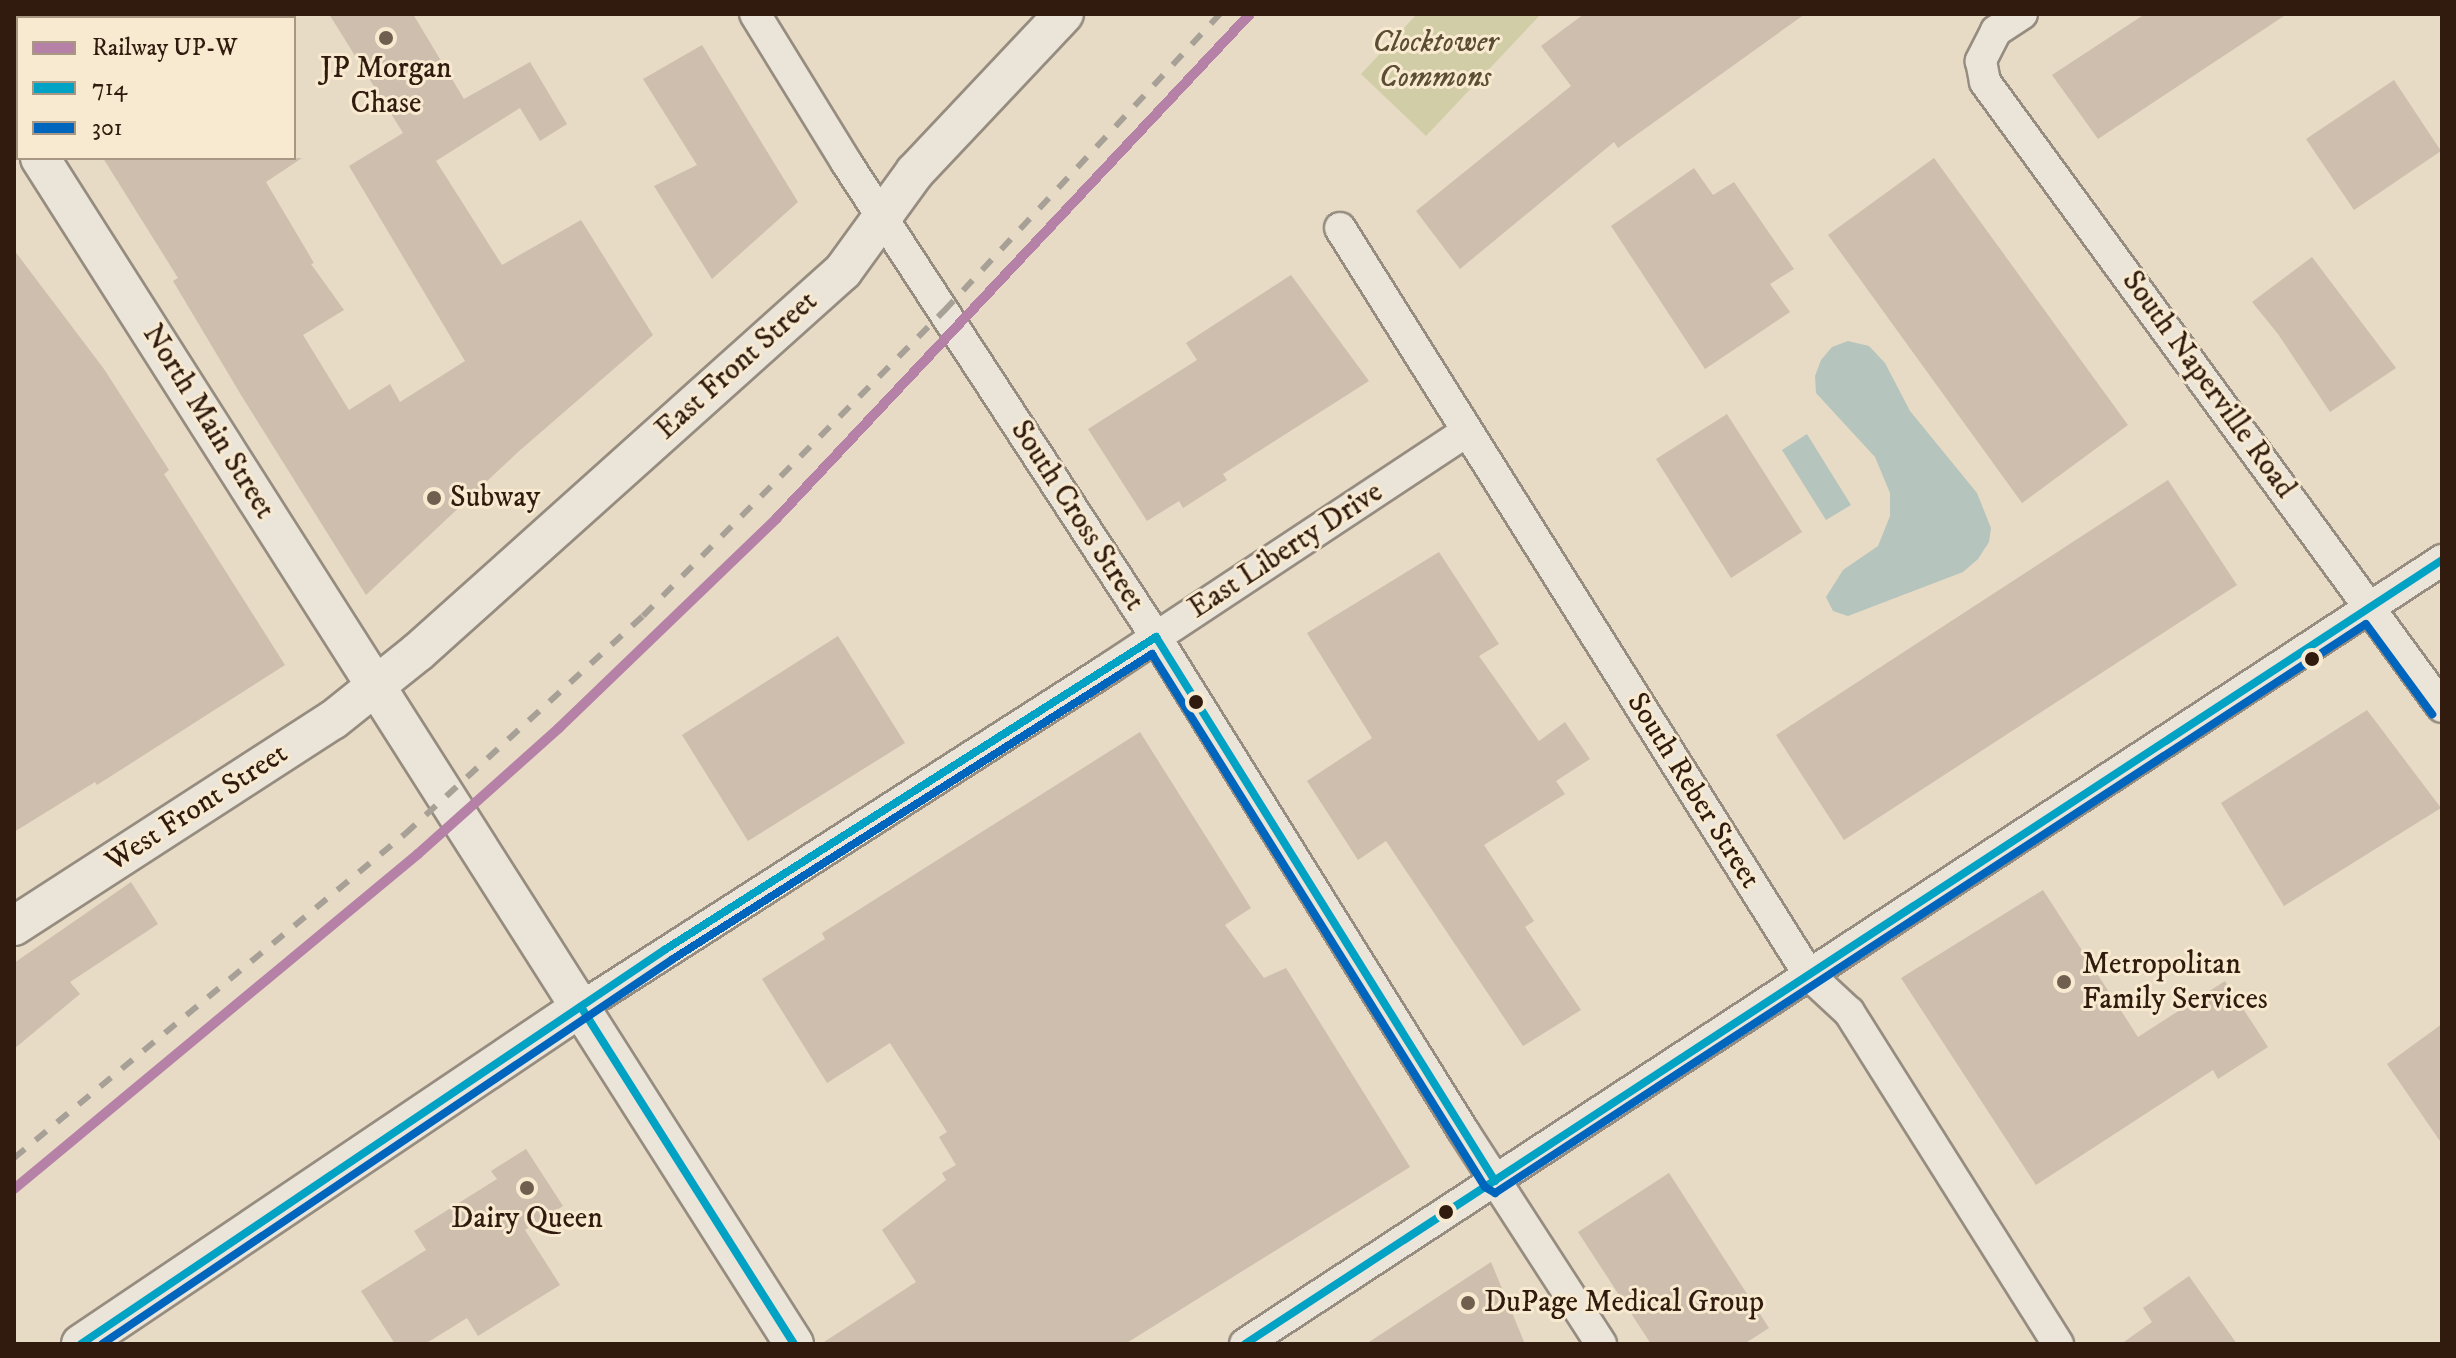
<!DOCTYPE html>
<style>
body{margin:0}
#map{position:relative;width:2456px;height:1358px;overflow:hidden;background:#e7dbc5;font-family:"IM FELL DW Pica",serif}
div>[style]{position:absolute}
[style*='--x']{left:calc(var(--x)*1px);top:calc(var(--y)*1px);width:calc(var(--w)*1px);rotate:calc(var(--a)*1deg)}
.green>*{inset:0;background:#d1cda6}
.water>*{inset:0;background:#b5c4bc}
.building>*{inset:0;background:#cebead}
.roads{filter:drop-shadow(2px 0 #968c7f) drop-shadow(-2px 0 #968c7f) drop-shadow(0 2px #968c7f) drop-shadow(0 -2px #968c7f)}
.minor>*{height:30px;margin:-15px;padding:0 15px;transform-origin:15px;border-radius:15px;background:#eae4d9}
.tertiary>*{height:38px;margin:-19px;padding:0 19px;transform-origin:19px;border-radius:19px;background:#eae4d9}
.rail>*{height:6px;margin-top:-3px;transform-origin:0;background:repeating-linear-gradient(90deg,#a7a096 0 14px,transparent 0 28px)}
.bus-1>*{height:8px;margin:-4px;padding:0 4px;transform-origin:4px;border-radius:4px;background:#02a2c4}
.bus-2>*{height:8px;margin:-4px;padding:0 4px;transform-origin:4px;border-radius:4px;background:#0065bd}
.rail-1>*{height:10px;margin:-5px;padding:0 5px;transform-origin:5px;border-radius:5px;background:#b681a7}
.dots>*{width:22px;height:22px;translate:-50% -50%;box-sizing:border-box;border:4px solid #f8ead0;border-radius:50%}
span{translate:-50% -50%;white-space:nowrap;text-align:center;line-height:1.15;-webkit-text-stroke:6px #f8ead0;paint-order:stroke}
.park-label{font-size:30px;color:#5b4d34;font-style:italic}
.poi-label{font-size:30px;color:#301b0e}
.left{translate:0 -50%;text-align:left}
.street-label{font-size:30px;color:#301b0e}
.frame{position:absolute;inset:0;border:16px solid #301b0e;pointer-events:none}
.legend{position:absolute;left:16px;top:16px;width:280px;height:144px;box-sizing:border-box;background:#f8ead0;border:2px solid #a89782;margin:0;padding:10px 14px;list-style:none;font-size:24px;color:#301b0e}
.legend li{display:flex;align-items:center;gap:16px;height:40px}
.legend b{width:40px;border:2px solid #a89782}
</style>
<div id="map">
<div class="green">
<i style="clip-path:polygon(1417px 14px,1541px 14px,1426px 136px,1361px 74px)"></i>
</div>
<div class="water">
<i style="clip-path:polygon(1848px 341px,1869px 346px,1885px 363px,1910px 411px,1977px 493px,1991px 528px,1989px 542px,1978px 559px,1963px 572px,1848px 616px,1833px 611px,1826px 597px,1843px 570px,1878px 546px,1890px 516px,1890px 493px,1875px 457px,1816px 393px,1815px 376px,1821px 360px,1832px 347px)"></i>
<i style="clip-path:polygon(1807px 434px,1851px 505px,1826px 520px,1782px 450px)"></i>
</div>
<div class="building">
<i style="clip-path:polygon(329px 14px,413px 14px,464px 99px,530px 62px,567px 124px,540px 141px,520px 108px,436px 161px,502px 265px,581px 220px,653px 335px,518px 452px,366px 595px,241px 395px,173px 281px,178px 278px,103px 158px,302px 158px,266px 182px,314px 263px,311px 264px,344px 310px,303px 335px,349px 410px,390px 384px,400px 402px,465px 361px,349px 166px,403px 133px)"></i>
<i style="clip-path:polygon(1584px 14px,1805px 14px,1618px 148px,1614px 142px,1460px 269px,1416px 211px,1571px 86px,1541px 46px)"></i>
<i style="clip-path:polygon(2145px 14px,2287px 14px,2098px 139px,2052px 75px)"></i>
<i style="clip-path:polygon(702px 45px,798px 202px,712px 279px,654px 186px,697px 165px,643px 79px)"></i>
<i style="clip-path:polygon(2394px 80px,2441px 151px,2354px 210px,2306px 139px)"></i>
<i style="clip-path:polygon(1934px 158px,2128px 425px,2022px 503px,1828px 235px)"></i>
<i style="clip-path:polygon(1694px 168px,1713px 195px,1734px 182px,1794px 269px,1770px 284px,1790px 312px,1705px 369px,1611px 226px)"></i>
<i style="clip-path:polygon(14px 250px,104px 369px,169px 470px,164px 474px,285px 665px,97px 785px,95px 782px,14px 832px)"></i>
<i style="clip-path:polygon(2312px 257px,2396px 368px,2330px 412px,2278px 334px,2252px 302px)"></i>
<i style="clip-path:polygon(1291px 275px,1369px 381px,1223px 474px,1227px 480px,1183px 508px,1179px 501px,1147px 521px,1088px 429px,1197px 360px,1186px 343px)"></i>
<i style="clip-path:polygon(1727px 414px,1802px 532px,1731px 578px,1656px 459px)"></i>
<i style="clip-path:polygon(2168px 480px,2237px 585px,1844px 840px,1776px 735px)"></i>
<i style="clip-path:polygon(1439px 552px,1499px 644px,1479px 656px,1539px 741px,1565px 722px,1590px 759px,1556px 781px,1565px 794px,1484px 845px,1534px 921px,1525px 927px,1581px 1010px,1523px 1046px,1386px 841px,1358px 860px,1307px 781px,1372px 738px,1307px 633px)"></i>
<i style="clip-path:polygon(838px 636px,905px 743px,748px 841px,682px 735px)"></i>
<i style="clip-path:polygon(2367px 710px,2441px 808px,2284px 906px,2221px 803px)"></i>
<i style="clip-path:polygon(1140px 732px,1251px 908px,1225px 925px,1264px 978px,1286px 968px,1410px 1167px,1125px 1344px,821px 1344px,916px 1282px,882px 1230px,946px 1180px,942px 1173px,956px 1165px,939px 1137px,947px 1132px,890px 1043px,827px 1083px,762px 979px,825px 939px,822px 933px)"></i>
<i style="clip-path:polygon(131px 882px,158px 924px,70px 982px,80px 994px,14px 1049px,14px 963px)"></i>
<i style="clip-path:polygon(2043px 890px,2138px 1037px,2225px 981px,2268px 1047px,2218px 1079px,2213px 1070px,2036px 1185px,1901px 978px)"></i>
<i style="clip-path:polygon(2442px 1024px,2442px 1144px,2387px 1064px)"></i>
<i style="clip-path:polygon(526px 1149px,563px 1206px,525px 1230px,560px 1285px,478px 1336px,467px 1318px,425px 1344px,395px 1344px,361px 1291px,426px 1250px,414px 1231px,497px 1179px,491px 1171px)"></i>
<i style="clip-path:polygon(1669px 1173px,1769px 1328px,1744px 1344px,1651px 1344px,1578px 1232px)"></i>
<i style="clip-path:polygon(1491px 1262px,1525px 1344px,1366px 1344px)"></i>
<i style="clip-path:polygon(2189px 1276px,2237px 1344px,2121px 1344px,2152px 1322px,2143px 1308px)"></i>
</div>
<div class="roads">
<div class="minor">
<i style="--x:755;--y:14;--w:174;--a:58.4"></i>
<i style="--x:846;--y:162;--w:567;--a:56.87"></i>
<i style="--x:1156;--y:637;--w:583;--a:58.11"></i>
<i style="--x:1464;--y:1132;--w:252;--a:57.1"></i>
<i style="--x:2022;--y:14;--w:31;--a:147"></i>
<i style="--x:1996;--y:31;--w:34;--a:117"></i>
<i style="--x:1981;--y:61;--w:21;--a:79"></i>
<i style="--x:1985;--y:82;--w:774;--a:53.83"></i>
<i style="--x:1340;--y:228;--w:882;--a:57.88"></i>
<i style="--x:1809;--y:975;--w:54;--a:42.8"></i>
<i style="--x:1849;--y:1012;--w:392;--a:57.8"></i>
<i style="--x:581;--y:1007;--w:630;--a:-32.68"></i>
<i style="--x:1111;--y:667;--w:426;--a:-33.5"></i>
<i style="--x:1245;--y:1344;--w:1431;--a:-33.22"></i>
</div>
<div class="tertiary">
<i style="--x:14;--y:117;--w:7;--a:56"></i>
<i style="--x:40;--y:158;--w:1405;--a:57.55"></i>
<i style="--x:14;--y:926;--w:380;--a:-32.9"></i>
<i style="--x:333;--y:720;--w:109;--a:-38.7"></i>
<i style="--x:418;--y:652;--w:571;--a:-41.88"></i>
<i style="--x:843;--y:271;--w:122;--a:-54"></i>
<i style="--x:915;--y:172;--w:217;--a:-46.7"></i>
<i style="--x:81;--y:1344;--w:603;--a:-33.98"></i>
</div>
</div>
<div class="rail">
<i style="--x:14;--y:1158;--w:508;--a:-39.65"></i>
<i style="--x:405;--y:834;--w:323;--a:-42.5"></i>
<i style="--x:643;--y:616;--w:429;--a:-45.4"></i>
<i style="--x:944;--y:311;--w:405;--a:-47.1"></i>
</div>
<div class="bus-1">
<i style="--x:581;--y:1007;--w:399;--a:57.7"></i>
<i style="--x:81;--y:1344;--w:706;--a:-34.03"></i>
<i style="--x:666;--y:949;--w:581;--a:-32.49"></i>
<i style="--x:1156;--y:637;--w:641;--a:58.07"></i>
<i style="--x:1245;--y:1344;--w:1431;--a:-33.22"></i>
</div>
<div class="bus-2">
<i style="--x:102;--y:1344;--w:689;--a:-33.99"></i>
<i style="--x:673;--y:959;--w:568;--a:-32.49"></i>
<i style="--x:1152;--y:654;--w:628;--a:58"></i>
<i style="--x:1485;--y:1187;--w:12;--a:31"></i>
<i style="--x:1495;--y:1193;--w:1040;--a:-33.16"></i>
<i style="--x:2366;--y:624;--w:112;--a:53.7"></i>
</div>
<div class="rail-1">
<i style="--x:14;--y:1189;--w:525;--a:-39.67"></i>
<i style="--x:418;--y:854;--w:189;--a:-41.8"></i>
<i style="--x:559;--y:728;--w:303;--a:-43.9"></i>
<i style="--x:777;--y:518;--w:691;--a:-46.82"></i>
</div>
<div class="dots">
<i style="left:386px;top:38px;background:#705e4e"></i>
<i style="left:434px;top:498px;background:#705e4e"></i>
<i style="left:2312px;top:659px;background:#301b0e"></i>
<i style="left:1196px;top:702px;background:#301b0e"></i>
<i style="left:2064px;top:982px;background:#705e4e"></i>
<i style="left:527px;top:1188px;background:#705e4e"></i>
<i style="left:1446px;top:1212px;background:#301b0e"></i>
<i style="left:1468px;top:1303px;background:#705e4e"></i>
</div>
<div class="park-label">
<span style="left:1435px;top:60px">Clocktower<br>Commons</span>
</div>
<div class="poi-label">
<span style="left:386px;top:86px">JP Morgan<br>Chase</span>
<span class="left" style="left:450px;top:498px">Subway</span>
<span class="left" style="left:2082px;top:982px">Metropolitan<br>Family Services</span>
<span style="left:527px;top:1219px">Dairy Queen</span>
<span class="left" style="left:1484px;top:1303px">DuPage Medical Group</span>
</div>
<div class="street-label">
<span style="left:737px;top:366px;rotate:-42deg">East Front Street</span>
<span style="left:2208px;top:385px;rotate:54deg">South Naperville Road</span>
<span style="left:208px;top:422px;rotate:58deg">North Main Street</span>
<span style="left:1077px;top:516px;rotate:57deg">South Cross Street</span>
<span style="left:1286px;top:551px;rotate:-33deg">East Liberty Drive</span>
<span style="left:1693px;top:791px;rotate:58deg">South Reber Street</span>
<span style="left:197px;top:808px;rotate:-33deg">West Front Street</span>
</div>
<div class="frame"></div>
<ul class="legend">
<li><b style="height:10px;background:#b681a7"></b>Railway UP-W</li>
<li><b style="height:10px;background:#02a2c4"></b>714</li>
<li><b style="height:10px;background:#0065bd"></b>301</li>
</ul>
</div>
